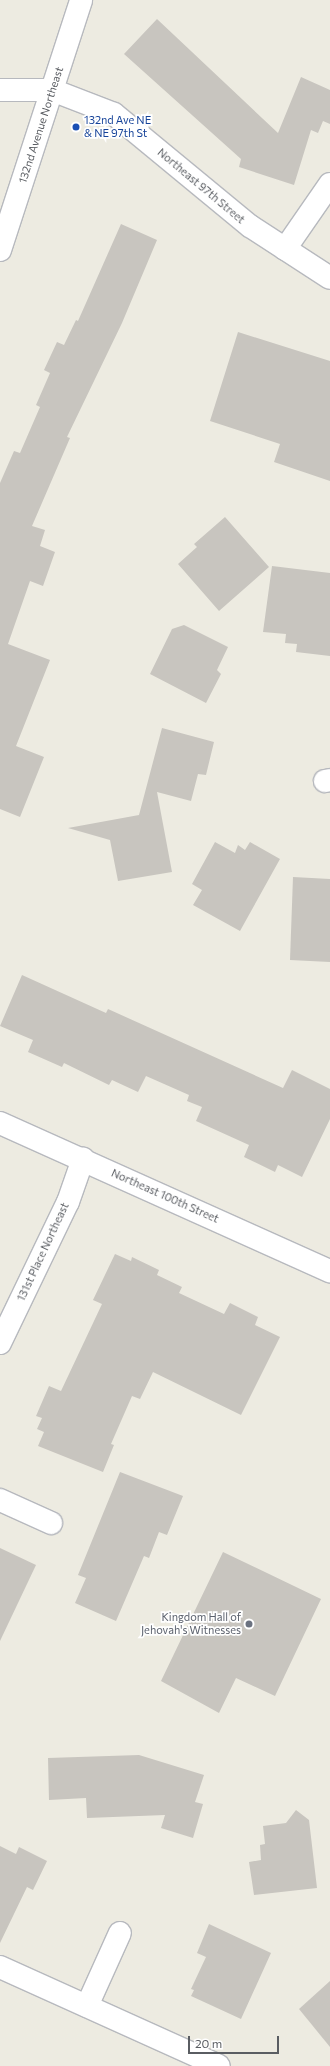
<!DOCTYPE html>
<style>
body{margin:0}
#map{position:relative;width:330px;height:2066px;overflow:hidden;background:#edebe1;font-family:Commissioner,sans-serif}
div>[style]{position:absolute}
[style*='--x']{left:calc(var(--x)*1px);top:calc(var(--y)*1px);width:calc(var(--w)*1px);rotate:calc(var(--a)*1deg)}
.building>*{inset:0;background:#c8c5bf}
.roads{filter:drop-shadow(1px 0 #b7b9be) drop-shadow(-1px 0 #b7b9be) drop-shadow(0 1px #b7b9be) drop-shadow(0 -1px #b7b9be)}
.minor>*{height:22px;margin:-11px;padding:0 11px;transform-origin:11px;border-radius:11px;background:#fff}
.dots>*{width:11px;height:11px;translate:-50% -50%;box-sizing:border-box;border:2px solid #fff;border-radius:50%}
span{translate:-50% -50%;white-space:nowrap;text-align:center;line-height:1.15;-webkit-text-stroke:3.5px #fff;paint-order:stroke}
.transit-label{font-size:11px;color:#164399}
.left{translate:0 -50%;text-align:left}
.street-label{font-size:11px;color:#5a5d62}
.worship-label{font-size:11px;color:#5b616d}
.right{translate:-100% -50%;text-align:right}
.scale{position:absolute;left:188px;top:2036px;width:91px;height:18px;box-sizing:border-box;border:2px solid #5a5d62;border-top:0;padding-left:5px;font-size:12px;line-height:14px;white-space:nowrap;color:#5a5d62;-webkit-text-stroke:3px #fff;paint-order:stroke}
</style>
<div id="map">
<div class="building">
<i style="clip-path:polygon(157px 19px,278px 133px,301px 77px,330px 90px,330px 124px,323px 121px,318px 133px,311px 130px,294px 185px,239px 167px,241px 159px,124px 54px)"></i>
<i style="clip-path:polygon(121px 224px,157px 240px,122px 323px,67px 437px,70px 438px,32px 526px,45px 530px,40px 546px,55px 552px,43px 586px,30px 581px,8px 644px,50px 660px,16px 746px,44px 757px,20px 817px,0 809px,0 483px,14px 451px,20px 453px,40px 407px,36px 405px,50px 373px,44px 370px,57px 342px,64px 345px,76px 320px,78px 321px)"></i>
<i style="clip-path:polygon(238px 332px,330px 361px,330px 481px,274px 462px,280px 444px,210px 421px)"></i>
<i style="clip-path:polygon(225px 517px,269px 567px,219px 611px,178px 564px,197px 547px,194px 544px)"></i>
<i style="clip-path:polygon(272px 566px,330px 573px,330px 656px,296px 652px,297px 644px,285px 643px,286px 634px,263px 632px)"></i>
<i style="clip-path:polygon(184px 625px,228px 647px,217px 670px,221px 674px,206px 703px,150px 674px,172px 629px)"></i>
<i style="clip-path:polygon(162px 728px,214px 742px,206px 775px,198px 774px,191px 801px,157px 792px,172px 872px,118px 881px,110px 840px,68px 828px,139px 815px)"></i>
<i style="clip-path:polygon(215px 842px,235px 853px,238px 845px,245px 850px,250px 842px,280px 859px,240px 931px,193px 905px,202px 890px,192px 884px)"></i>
<i style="clip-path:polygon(293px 877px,330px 879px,330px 962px,290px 960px)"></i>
<i style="clip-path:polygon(22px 975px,106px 1013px,108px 1009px,283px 1088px,292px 1070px,330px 1089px,330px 1119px,302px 1177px,278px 1165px,275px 1172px,244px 1157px,249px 1145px,196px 1121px,202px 1107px,187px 1101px,189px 1095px,146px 1076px,138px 1092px,112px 1080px,109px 1085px,64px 1063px,62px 1067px,28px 1052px,33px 1040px,0 1026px)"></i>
<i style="clip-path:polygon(115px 1254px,131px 1261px,132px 1257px,159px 1270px,157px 1275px,182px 1287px,179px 1293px,224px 1314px,230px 1303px,258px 1317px,255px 1325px,280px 1337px,241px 1415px,153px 1372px,140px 1399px,132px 1396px,111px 1444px,114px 1445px,103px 1472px,38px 1446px,44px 1432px,37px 1429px,42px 1418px,36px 1416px,49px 1386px,61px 1391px,102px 1304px,93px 1300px)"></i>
<i style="clip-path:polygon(120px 1472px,183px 1496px,167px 1535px,159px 1532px,149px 1558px,144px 1556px,116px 1621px,75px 1603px,86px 1578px,78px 1575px)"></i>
<i style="clip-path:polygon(0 1548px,36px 1565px,0 1641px)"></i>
<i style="clip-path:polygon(223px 1552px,321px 1599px,275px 1696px,236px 1678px,219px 1713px,161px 1681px)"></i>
<i style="clip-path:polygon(139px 1755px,204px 1775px,195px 1802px,203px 1804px,193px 1838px,161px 1828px,165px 1815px,87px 1818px,86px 1798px,49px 1800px,48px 1758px)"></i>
<i style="clip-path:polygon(296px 1810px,309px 1820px,317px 1888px,254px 1895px,249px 1862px,261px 1860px,260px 1845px,265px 1844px,263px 1826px,286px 1823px)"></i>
<i style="clip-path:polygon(0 1846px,16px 1854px,19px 1847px,47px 1861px,33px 1890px,27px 1887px,0 1943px)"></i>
<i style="clip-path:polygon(209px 1924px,271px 1953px,241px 2019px,191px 1996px,194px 1990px,191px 1989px,206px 1957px,197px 1953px)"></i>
<i style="clip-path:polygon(330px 1981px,330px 2047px,299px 2009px)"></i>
</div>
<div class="roads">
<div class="minor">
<i style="--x:0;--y:90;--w:52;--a:0"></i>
<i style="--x:52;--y:90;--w:66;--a:21.2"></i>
<i style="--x:114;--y:114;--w:176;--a:39.5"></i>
<i style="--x:250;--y:226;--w:95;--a:33"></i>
<i style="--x:285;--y:249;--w:79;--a:-55.3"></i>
<i style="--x:0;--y:250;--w:263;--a:-72"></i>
<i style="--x:325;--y:781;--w:5;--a:-11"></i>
<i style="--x:0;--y:1123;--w:362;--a:24.2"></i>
<i style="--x:0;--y:1343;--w:157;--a:-64.3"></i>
<i style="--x:68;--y:1202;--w:46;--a:-70.8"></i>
<i style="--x:0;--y:1500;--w:56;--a:24.3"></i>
<i style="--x:0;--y:1967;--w:240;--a:24.3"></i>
<i style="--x:87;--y:2006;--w:80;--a:-65.7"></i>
</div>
</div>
<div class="dots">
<i style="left:76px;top:127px;background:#1a4fb4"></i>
<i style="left:249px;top:1624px;background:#6b7280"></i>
</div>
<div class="transit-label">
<span class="left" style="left:84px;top:127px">132nd Ave NE<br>&amp; NE 97th St</span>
</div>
<div class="street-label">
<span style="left:41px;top:125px;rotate:-72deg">132nd Avenue Northeast</span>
<span style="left:201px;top:186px;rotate:40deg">Northeast 97th Street</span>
<span style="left:165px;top:1196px;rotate:24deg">Northeast 100th Street</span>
<span style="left:43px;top:1252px;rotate:-65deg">131st Place Northeast</span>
</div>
<div class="worship-label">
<span class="right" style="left:241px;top:1624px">Kingdom Hall of<br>Jehovah's Witnesses</span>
</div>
<div class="scale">20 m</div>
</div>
